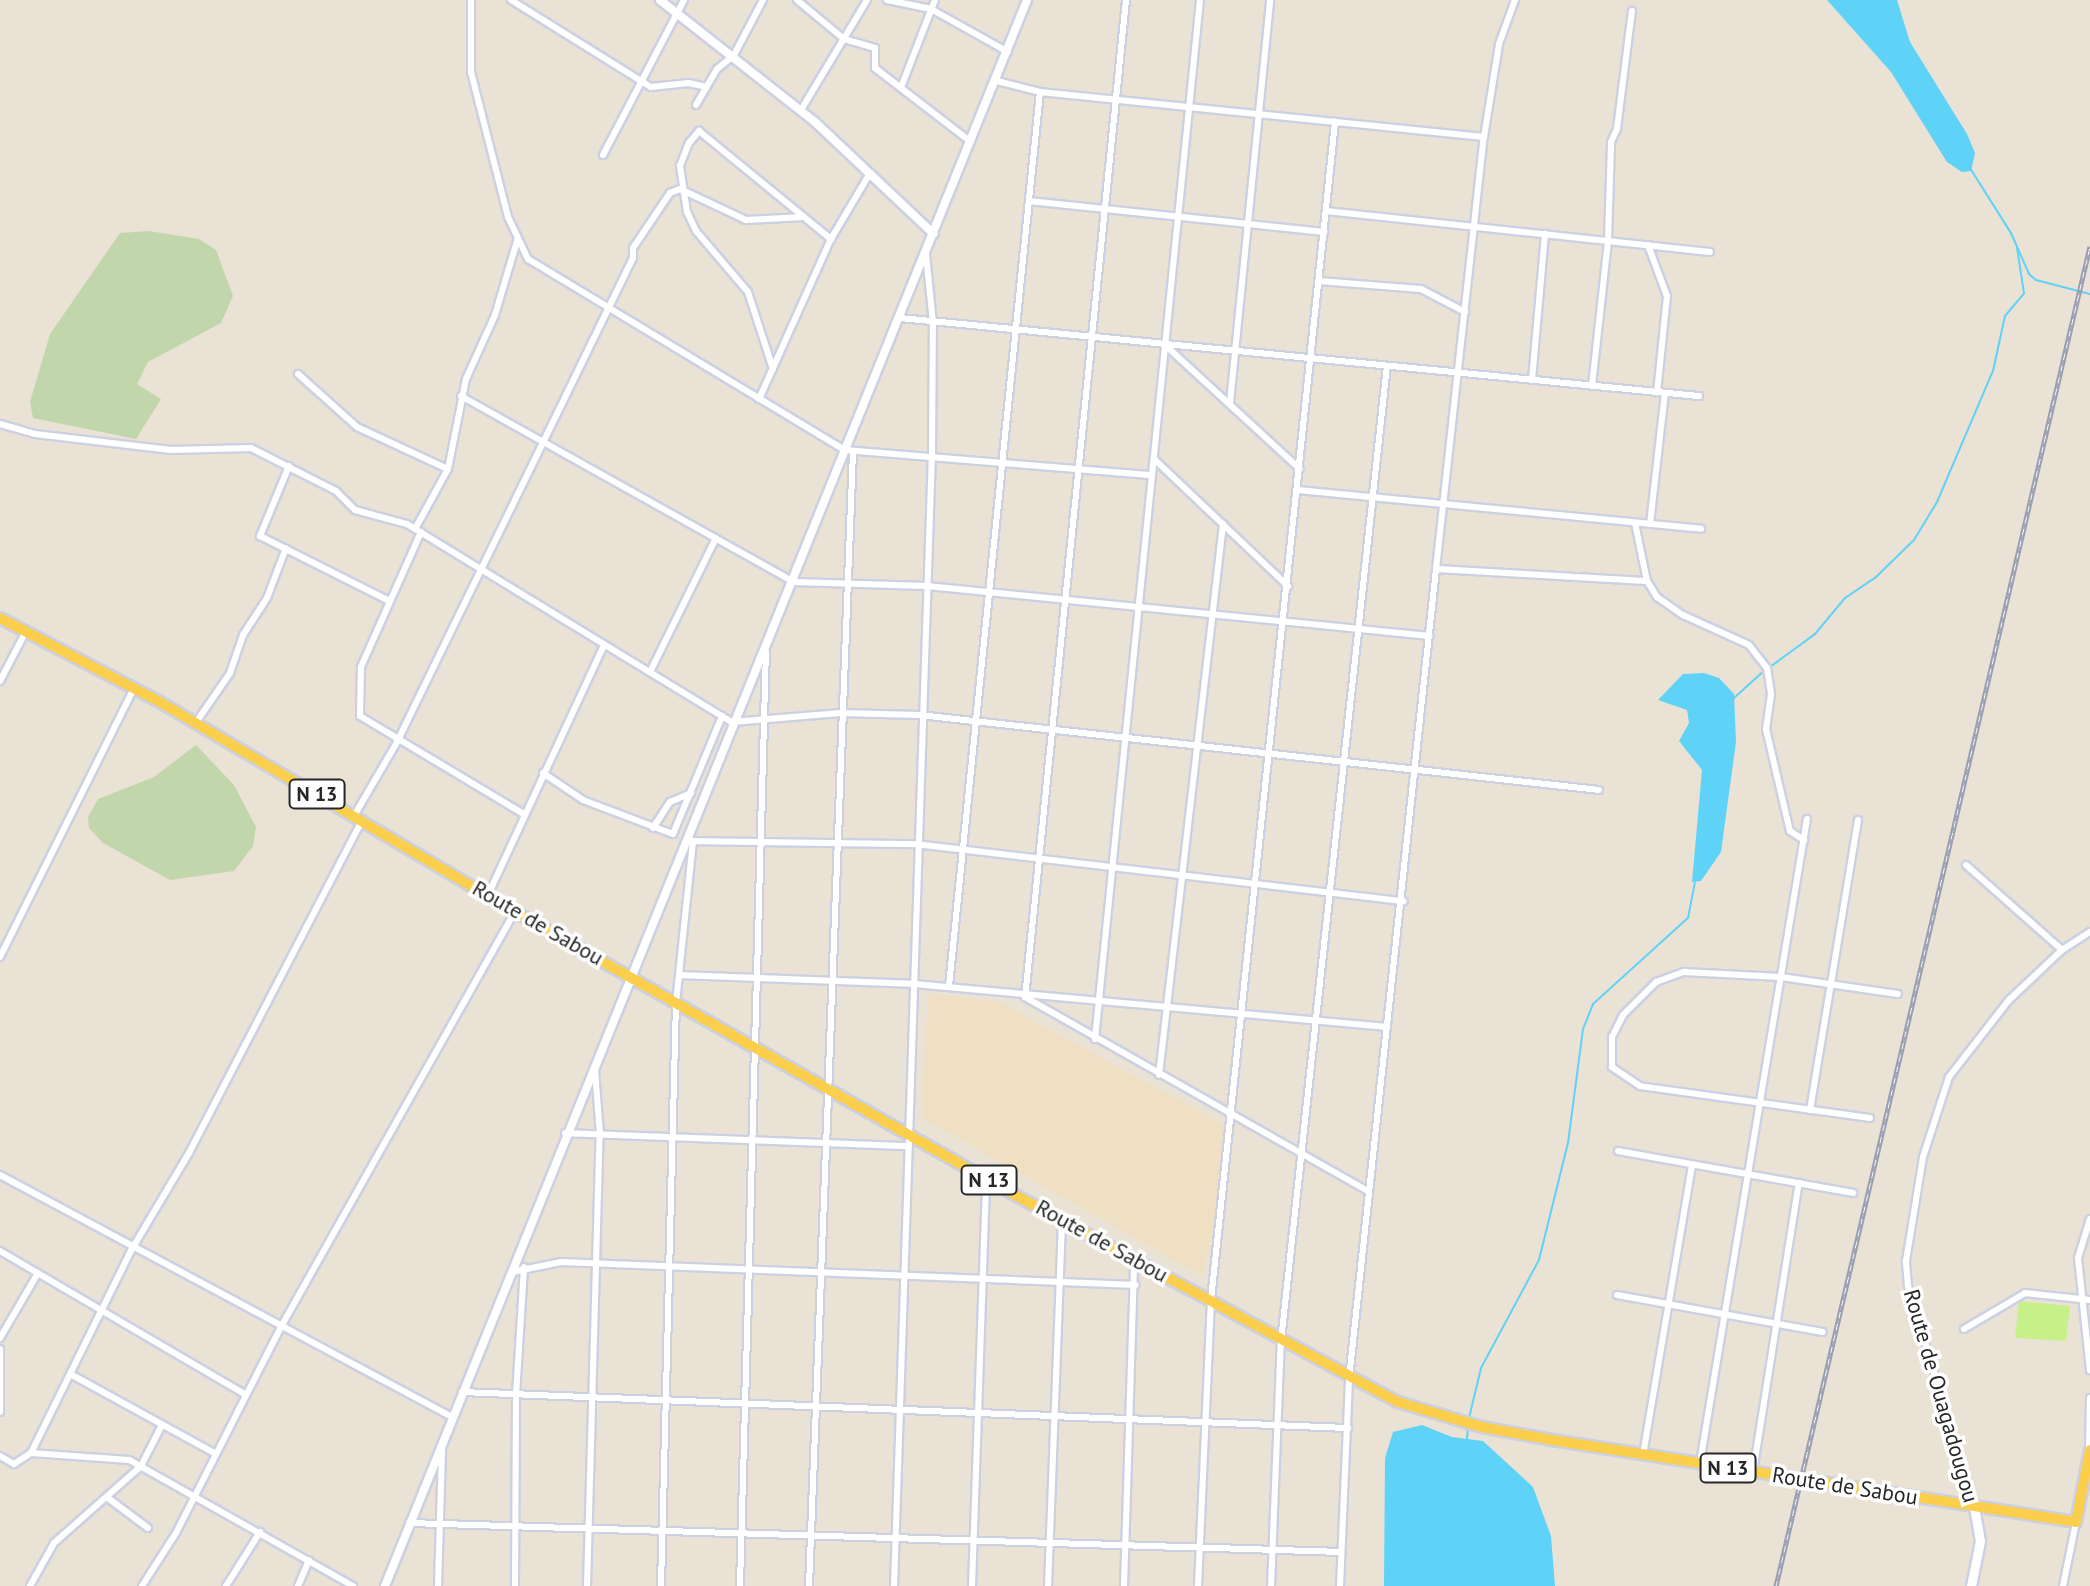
<!DOCTYPE html>
<style>
body{margin:0}
#map{position:relative;width:2090px;height:1586px;overflow:hidden;background:#ebe2d6;font-family:"PT Sans",sans-serif}
div>[style]{position:absolute}
[style*='--x']{left:calc(var(--x)*1px);top:calc(var(--y)*1px);width:calc(var(--w)*1px);rotate:calc(var(--a)*1deg)}
.education>*{inset:0;background:#efe0c4}
.cemetery>*{inset:0;background:#c2d6ac}
.pitch>*{inset:0;background:#c6f088}
.water>*{inset:0;background:#5fd2f7}
.stream>*{height:2px;margin:-1px;padding:0 1px;transform-origin:1px;border-radius:1px;background:#5fd2f7}
.roads{filter:drop-shadow(2px 0 #ccd1e2) drop-shadow(-2px 0 #ccd1e2) drop-shadow(0 2px #ccd1e2) drop-shadow(0 -2px #ccd1e2)}
.minor>*{height:6px;margin:-3px;padding:0 3px;transform-origin:3px;border-radius:3px;background:#fff}
.tertiary>*{height:8px;margin:-4px;padding:0 4px;transform-origin:4px;border-radius:4px;background:#fff}
.secondary>*{height:9px;margin:-4.5px;padding:0 4.5px;transform-origin:4.5px;border-radius:4.5px;background:#fff}
.primary>*{height:10px;margin:-5px;padding:0 5px;transform-origin:5px;border-radius:5px;background:#fbce4c}
.rail>*{height:5px;margin-top:-2.5px;transform-origin:0;background:repeating-linear-gradient(90deg,#fff 0 6px,#999eb3 0 12px);box-sizing:border-box;border-block:2px solid #999eb3}
span{translate:-50% -50%;white-space:nowrap;text-align:center;line-height:1.15;-webkit-text-stroke:7px #fff;paint-order:stroke}
.shield-label span{padding:2px 6px;background:#fff;border:2px solid;border-radius:6px;-webkit-text-stroke-width:0}
.shield-label{font-size:20px;color:#272727;font-weight:700}
.street-label{font-size:22px;color:#272727}
</style>
<div id="map">
<div class="education">
<i style="clip-path:polygon(928px 993px,999px 1002px,1224px 1125px,1219px 1203px,1202px 1276px,922px 1118px)"></i>
</div>
<div class="cemetery">
<i style="clip-path:polygon(149px 231px,199px 239px,216px 250px,233px 296px,221px 323px,148px 362px,137px 384px,161px 399px,136px 439px,33px 418px,30px 402px,50px 334px,120px 233px)"></i>
<i style="clip-path:polygon(196px 745px,234px 785px,256px 827px,253px 846px,234px 871px,170px 880px,103px 843px,89px 828px,88px 817px,98px 799px,154px 777px)"></i>
</div>
<div class="pitch">
<i style="clip-path:polygon(2019px 1301px,2070px 1306px,2066px 1341px,2015px 1338px)"></i>
</div>
<div class="water">
<i style="clip-path:polygon(1827px 0,1897px 0,1910px 42px,1967px 134px,1975px 153px,1971px 171px,1962px 172px,1947px 162px,1891px 72px)"></i>
<i style="clip-path:polygon(1704px 673px,1719px 678px,1734px 694px,1736px 742px,1721px 852px,1701px 881px,1692px 882px,1702px 770px,1679px 741px,1689px 723px,1687px 710px,1658px 700px,1683px 674px)"></i>
<i style="clip-path:polygon(1422px 1425px,1452px 1437px,1483px 1441px,1533px 1487px,1551px 1536px,1555px 1586px,1384px 1586px,1385px 1458px,1393px 1432px)"></i>
</div>
<div class="stream">
<i style="--x:1970;--y:168;--w:77;--a:57.8"></i>
<i style="--x:2011;--y:233;--w:45;--a:66.3"></i>
<i style="--x:2029;--y:274;--w:9;--a:41"></i>
<i style="--x:2036;--y:280;--w:56;--a:14.5"></i>
<i style="--x:1770;--y:667;--w:56;--a:-36.3"></i>
<i style="--x:1815;--y:634;--w:47;--a:-50.2"></i>
<i style="--x:1845;--y:598;--w:36;--a:-34"></i>
<i style="--x:1875;--y:578;--w:54;--a:-44.3"></i>
<i style="--x:1914;--y:540;--w:44;--a:-58.8"></i>
<i style="--x:1937;--y:502;--w:142;--a:-66.9"></i>
<i style="--x:1993;--y:371;--w:56;--a:-77.7"></i>
<i style="--x:2005;--y:316;--w:30;--a:-50"></i>
<i style="--x:2024;--y:293;--w:46;--a:-98.8"></i>
<i style="--x:1734;--y:698;--w:42;--a:-42.1"></i>
<i style="--x:1469;--y:1418;--w:51;--a:-76.5"></i>
<i style="--x:1481;--y:1368;--w:123;--a:-61.8"></i>
<i style="--x:1539;--y:1260;--w:121;--a:-76.1"></i>
<i style="--x:1568;--y:1143;--w:115;--a:-82.5"></i>
<i style="--x:1583;--y:1029;--w:27;--a:-68"></i>
<i style="--x:1593;--y:1004;--w:128;--a:-42.2"></i>
<i style="--x:1688;--y:918;--w:36;--a:-79"></i>
<i style="--x:1467;--y:1439;--w:11;--a:-85"></i>
</div>
<div class="roads">
<div class="minor">
<i style="--x:471;--y:0;--w:72;--a:90"></i>
<i style="--x:471;--y:72;--w:150;--a:75.7"></i>
<i style="--x:508;--y:217;--w:47;--a:64.5"></i>
<i style="--x:528;--y:259;--w:370;--a:31.1"></i>
<i style="--x:845;--y:450;--w:308;--a:4.7"></i>
<i style="--x:511;--y:0;--w:165;--a:31.9"></i>
<i style="--x:651;--y:87;--w:38;--a:-6"></i>
<i style="--x:689;--y:83;--w:18;--a:13"></i>
<i style="--x:797;--y:0;--w:61;--a:39.7"></i>
<i style="--x:844;--y:39;--w:32;--a:16"></i>
<i style="--x:875;--y:48;--w:20;--a:90"></i>
<i style="--x:875;--y:68;--w:121;--a:37.6"></i>
<i style="--x:887;--y:0;--w:45;--a:11.6"></i>
<i style="--x:931;--y:9;--w:88;--a:29.2"></i>
<i style="--x:1126;--y:0;--w:1002;--a:95.78"></i>
<i style="--x:1025;--y:997;--w:394;--a:29.5"></i>
<i style="--x:997;--y:81;--w:44;--a:14.3"></i>
<i style="--x:1040;--y:92;--w:446;--a:5.8"></i>
<i style="--x:902;--y:85;--w:91;--a:-68.8"></i>
<i style="--x:696;--y:105;--w:42;--a:-59.7"></i>
<i style="--x:717;--y:69;--w:22;--a:-39"></i>
<i style="--x:734;--y:55;--w:62;--a:-62.2"></i>
<i style="--x:801;--y:110;--w:128;--a:-59"></i>
<i style="--x:603;--y:155;--w:175;--a:-62.4"></i>
<i style="--x:1029;--y:201;--w:297;--a:6"></i>
<i style="--x:1326;--y:211;--w:386;--a:6.1"></i>
<i style="--x:1648;--y:245;--w:54;--a:69.6"></i>
<i style="--x:1667;--y:296;--w:97;--a:95.9"></i>
<i style="--x:1319;--y:281;--w:102;--a:4.5"></i>
<i style="--x:1421;--y:289;--w:50;--a:27.6"></i>
<i style="--x:900;--y:318;--w:803;--a:5.58"></i>
<i style="--x:1165;--y:345;--w:183;--a:42.6"></i>
<i style="--x:773;--y:369;--w:81;--a:-108"></i>
<i style="--x:748;--y:292;--w:80;--a:-130.4"></i>
<i style="--x:696;--y:231;--w:21;--a:-115"></i>
<i style="--x:687;--y:212;--w:47;--a:-98.7"></i>
<i style="--x:680;--y:166;--w:25;--a:-69"></i>
<i style="--x:689;--y:143;--w:16;--a:-50"></i>
<i style="--x:699;--y:131;--w:171;--a:39.3"></i>
<i style="--x:298;--y:374;--w:79;--a:41.9"></i>
<i style="--x:357;--y:427;--w:100;--a:24.8"></i>
<i style="--x:1532;--y:380;--w:147;--a:-84.9"></i>
<i style="--x:1592;--y:386;--w:147;--a:-83.7"></i>
<i style="--x:1608;--y:240;--w:98;--a:-88.2"></i>
<i style="--x:1611;--y:142;--w:14;--a:-65"></i>
<i style="--x:1617;--y:129;--w:119;--a:-82.8"></i>
<i style="--x:461;--y:396;--w:381;--a:29.2"></i>
<i style="--x:794;--y:582;--w:133;--a:1.7"></i>
<i style="--x:927;--y:586;--w:505;--a:5.68"></i>
<i style="--x:759;--y:399;--w:175;--a:-65.8"></i>
<i style="--x:831;--y:239;--w:77;--a:-59.4"></i>
<i style="--x:1230;--y:403;--w:405;--a:-84.3"></i>
<i style="--x:0;--y:424;--w:36;--a:16"></i>
<i style="--x:35;--y:434;--w:137;--a:6.7"></i>
<i style="--x:171;--y:450;--w:80;--a:-1.4"></i>
<i style="--x:251;--y:448;--w:95;--a:26.8"></i>
<i style="--x:336;--y:491;--w:27;--a:45"></i>
<i style="--x:355;--y:510;--w:54;--a:15.1"></i>
<i style="--x:407;--y:524;--w:381;--a:31.4"></i>
<i style="--x:732;--y:722;--w:109;--a:-4.7"></i>
<i style="--x:841;--y:713;--w:78;--a:1.5"></i>
<i style="--x:919;--y:715;--w:684;--a:6.29"></i>
<i style="--x:1154;--y:459;--w:185;--a:43.5"></i>
<i style="--x:289;--y:466;--w:76;--a:112.5"></i>
<i style="--x:260;--y:536;--w:142;--a:26.7"></i>
<i style="--x:1298;--y:490;--w:405;--a:5.5"></i>
<i style="--x:1635;--y:523;--w:59;--a:78.3"></i>
<i style="--x:1647;--y:581;--w:19;--a:58"></i>
<i style="--x:1657;--y:597;--w:32;--a:35"></i>
<i style="--x:1683;--y:615;--w:72;--a:24.4"></i>
<i style="--x:1749;--y:645;--w:29;--a:52"></i>
<i style="--x:1767;--y:668;--w:26;--a:81"></i>
<i style="--x:1771;--y:694;--w:35;--a:98"></i>
<i style="--x:1766;--y:729;--w:105;--a:76.8"></i>
<i style="--x:1790;--y:831;--w:17;--a:33"></i>
<i style="--x:1650;--y:524;--w:132;--a:-83.5"></i>
<i style="--x:415;--y:529;--w:68;--a:-61.2"></i>
<i style="--x:448;--y:469;--w:92;--a:-78.7"></i>
<i style="--x:466;--y:379;--w:70;--a:-65.6"></i>
<i style="--x:495;--y:315;--w:80;--a:-73.4"></i>
<i style="--x:421;--y:532;--w:148;--a:114"></i>
<i style="--x:361;--y:667;--w:49;--a:91.2"></i>
<i style="--x:360;--y:716;--w:191;--a:30.9"></i>
<i style="--x:1436;--y:569;--w:211;--a:3.3"></i>
<i style="--x:650;--y:672;--w:149;--a:-63.8"></i>
<i style="--x:0;--y:681;--w:56;--a:-62.5"></i>
<i style="--x:195;--y:724;--w:62;--a:-55.5"></i>
<i style="--x:230;--y:673;--w:40;--a:-71.1"></i>
<i style="--x:243;--y:635;--w:44;--a:-57"></i>
<i style="--x:267;--y:598;--w:53;--a:-69.2"></i>
<i style="--x:543;--y:773;--w:48;--a:34"></i>
<i style="--x:583;--y:800;--w:96;--a:20.7"></i>
<i style="--x:673;--y:834;--w:128;--a:-67.4"></i>
<i style="--x:354;--y:816;--w:86;--a:-59.8"></i>
<i style="--x:397;--y:742;--w:538;--a:-64.01"></i>
<i style="--x:633;--y:258;--w:10;--a:-90"></i>
<i style="--x:633;--y:248;--w:66;--a:-56.1"></i>
<i style="--x:670;--y:193;--w:11;--a:-22"></i>
<i style="--x:680;--y:189;--w:73;--a:25.2"></i>
<i style="--x:746;--y:220;--w:58;--a:-3"></i>
<i style="--x:653;--y:828;--w:31;--a:-57"></i>
<i style="--x:670;--y:802;--w:23;--a:-23"></i>
<i style="--x:689;--y:841;--w:227;--a:0.8"></i>
<i style="--x:916;--y:844;--w:491;--a:6.7"></i>
<i style="--x:1966;--y:865;--w:128;--a:41.5"></i>
<i style="--x:488;--y:895;--w:276;--a:-65.1"></i>
<i style="--x:0;--y:957;--w:301;--a:-63.5"></i>
<i style="--x:682;--y:975;--w:232;--a:2.2"></i>
<i style="--x:914;--y:984;--w:475;--a:5.2"></i>
<i style="--x:949;--y:986;--w:899;--a:-84.19"></i>
<i style="--x:1095;--y:1039;--w:1044;--a:-84.23"></i>
<i style="--x:1159;--y:1075;--w:555;--a:-83.37"></i>
<i style="--x:1810;--y:1110;--w:294;--a:-80.6"></i>
<i style="--x:1870;--y:1118;--w:232;--a:-172.1"></i>
<i style="--x:1640;--y:1086;--w:34;--a:-146"></i>
<i style="--x:1612;--y:1067;--w:30;--a:-90"></i>
<i style="--x:1612;--y:1037;--w:25;--a:-63"></i>
<i style="--x:1623;--y:1015;--w:47;--a:-45"></i>
<i style="--x:1656;--y:982;--w:30;--a:-20"></i>
<i style="--x:1684;--y:972;--w:97;--a:3"></i>
<i style="--x:1781;--y:977;--w:118;--a:8.3"></i>
<i style="--x:565;--y:1133;--w:342;--a:2.2"></i>
<i style="--x:1618;--y:1151;--w:239;--a:10.1"></i>
<i style="--x:0;--y:1175;--w:513;--a:28.16"></i>
<i style="--x:2090;--y:1219;--w:41;--a:107.1"></i>
<i style="--x:2078;--y:1258;--w:113;--a:83.9"></i>
<i style="--x:0;--y:1251;--w:285;--a:30.3"></i>
<i style="--x:512;--y:1272;--w:50;--a:-11.5"></i>
<i style="--x:561;--y:1262;--w:575;--a:2.29"></i>
<i style="--x:1617;--y:1295;--w:209;--a:10.2"></i>
<i style="--x:1964;--y:1329;--w:71;--a:-30.5"></i>
<i style="--x:2025;--y:1293;--w:65;--a:6.1"></i>
<i style="--x:0;--y:1338;--w:75;--a:-59.7"></i>
<i style="--x:0;--y:1349;--w:63;--a:90"></i>
<i style="--x:72;--y:1375;--w:164;--a:28.7"></i>
<i style="--x:462;--y:1392;--w:887;--a:2.33"></i>
<i style="--x:2089;--y:1450;--w:52;--a:-88.9"></i>
<i style="--x:1643;--y:1455;--w:295;--a:-80.4"></i>
<i style="--x:0;--y:1456;--w:16;--a:30"></i>
<i style="--x:14;--y:1464;--w:20;--a:-33"></i>
<i style="--x:1700;--y:1463;--w:653;--a:-80.57"></i>
<i style="--x:1753;--y:1472;--w:293;--a:-81"></i>
<i style="--x:108;--y:1498;--w:50;--a:36.9"></i>
<i style="--x:1974;--y:1506;--w:230;--a:-106.7"></i>
<i style="--x:1908;--y:1286;--w:25;--a:-95"></i>
<i style="--x:1906;--y:1261;--w:105;--a:-80.7"></i>
<i style="--x:1923;--y:1157;--w:84;--a:-72"></i>
<i style="--x:1949;--y:1077;--w:98;--a:-52.1"></i>
<i style="--x:2009;--y:1000;--w:73;--a:-43.3"></i>
<i style="--x:2062;--y:950;--w:33;--a:-33"></i>
<i style="--x:409;--y:1523;--w:931;--a:1.78"></i>
<i style="--x:30;--y:1586;--w:49;--a:-60.8"></i>
<i style="--x:54;--y:1543;--w:116;--a:-41.5"></i>
<i style="--x:141;--y:1466;--w:46;--a:-62.9"></i>
<i style="--x:142;--y:1586;--w:63;--a:-57.3"></i>
<i style="--x:176;--y:1533;--w:233;--a:-63"></i>
<i style="--x:282;--y:1325;--w:474;--a:-60.6"></i>
<i style="--x:226;--y:1586;--w:64;--a:-57.8"></i>
<i style="--x:298;--y:1586;--w:28;--a:-67"></i>
<i style="--x:353;--y:1586;--w:257;--a:-150.6"></i>
<i style="--x:129;--y:1460;--w:98;--a:-175.9"></i>
<i style="--x:31;--y:1453;--w:228;--a:-63.7"></i>
<i style="--x:132;--y:1249;--w:112;--a:-59.3"></i>
<i style="--x:189;--y:1153;--w:375;--a:-62.5"></i>
<i style="--x:438;--y:1586;--w:137;--a:-88.3"></i>
<i style="--x:515;--y:1586;--w:191;--a:-89.7"></i>
<i style="--x:516;--y:1395;--w:128;--a:-86.4"></i>
<i style="--x:587;--y:1586;--w:452;--a:-88.4"></i>
<i style="--x:600;--y:1134;--w:64;--a:-94.5"></i>
<i style="--x:661;--y:1586;--w:583;--a:-88.53"></i>
<i style="--x:676;--y:1003;--w:162;--a:-84"></i>
<i style="--x:740;--y:1586;--w:934;--a:-88.41"></i>
<i style="--x:809;--y:1586;--w:1135;--a:-87.78"></i>
<i style="--x:894;--y:1586;--w:1133;--a:-88.08"></i>
<i style="--x:932;--y:454;--w:131;--a:-89.6"></i>
<i style="--x:933;--y:323;--w:69;--a:-95.8"></i>
<i style="--x:972;--y:1586;--w:408;--a:-88"></i>
<i style="--x:1048;--y:1586;--w:364;--a:-87.8"></i>
<i style="--x:1124;--y:1586;--w:326;--a:-88.2"></i>
<i style="--x:1198;--y:1586;--w:286;--a:-87.4"></i>
<i style="--x:1211;--y:1300;--w:1185;--a:-83.99"></i>
<i style="--x:1271;--y:1586;--w:245;--a:-87.7"></i>
<i style="--x:1281;--y:1341;--w:981;--a:-83.8"></i>
<i style="--x:1340;--y:1586;--w:207;--a:-87.5"></i>
<i style="--x:1349;--y:1379;--w:815;--a:-83.87"></i>
<i style="--x:1436;--y:569;--w:435;--a:-83.7"></i>
<i style="--x:1484;--y:137;--w:94;--a:-80.8"></i>
<i style="--x:1499;--y:44;--w:47;--a:-70"></i>
<i style="--x:2063;--y:1586;--w:65;--a:-78.5"></i>
</div>
<div class="tertiary">
<i style="--x:660;--y:0;--w:197;--a:38.2"></i>
<i style="--x:815;--y:122;--w:163;--a:43.3"></i>
<i style="--x:385;--y:1586;--w:1711;--a:-67.96"></i>
</div>
<div class="secondary">
<i style="--x:1971;--y:1586;--w:46;--a:-78.7"></i>
<i style="--x:1980;--y:1541;--w:35;--a:-100"></i>
</div>
<div class="primary">
<i style="--x:0;--y:618;--w:181;--a:27.7"></i>
<i style="--x:160;--y:702;--w:412;--a:30.6"></i>
<i style="--x:515;--y:912;--w:575;--a:29.51"></i>
<i style="--x:1015;--y:1195;--w:435;--a:28.4"></i>
<i style="--x:1398;--y:1402;--w:88;--a:16.6"></i>
<i style="--x:1482;--y:1427;--w:71;--a:10.5"></i>
<i style="--x:1552;--y:1440;--w:530;--a:8.89"></i>
<i style="--x:2076;--y:1522;--w:73;--a:-79"></i>
</div>
</div>
<div class="rail">
<i style="--x:1776;--y:1586;--w:1376;--a:-76.81"></i>
</div>
<div class="shield-label">
<span style="left:317px;top:794px">N 13</span>
<span style="left:989px;top:1180px">N 13</span>
<span style="left:1728px;top:1468px">N 13</span>
</div>
<div class="street-label">
<span style="left:538px;top:923px;rotate:30deg">Route de Sabou</span>
<span style="left:1102px;top:1241px;rotate:29deg">Route de Sabou</span>
<span style="left:1941px;top:1396px;rotate:74deg">Route de Ouagadougou</span>
<span style="left:1845px;top:1486px;rotate:9deg">Route de Sabou</span>
</div>
</div>
